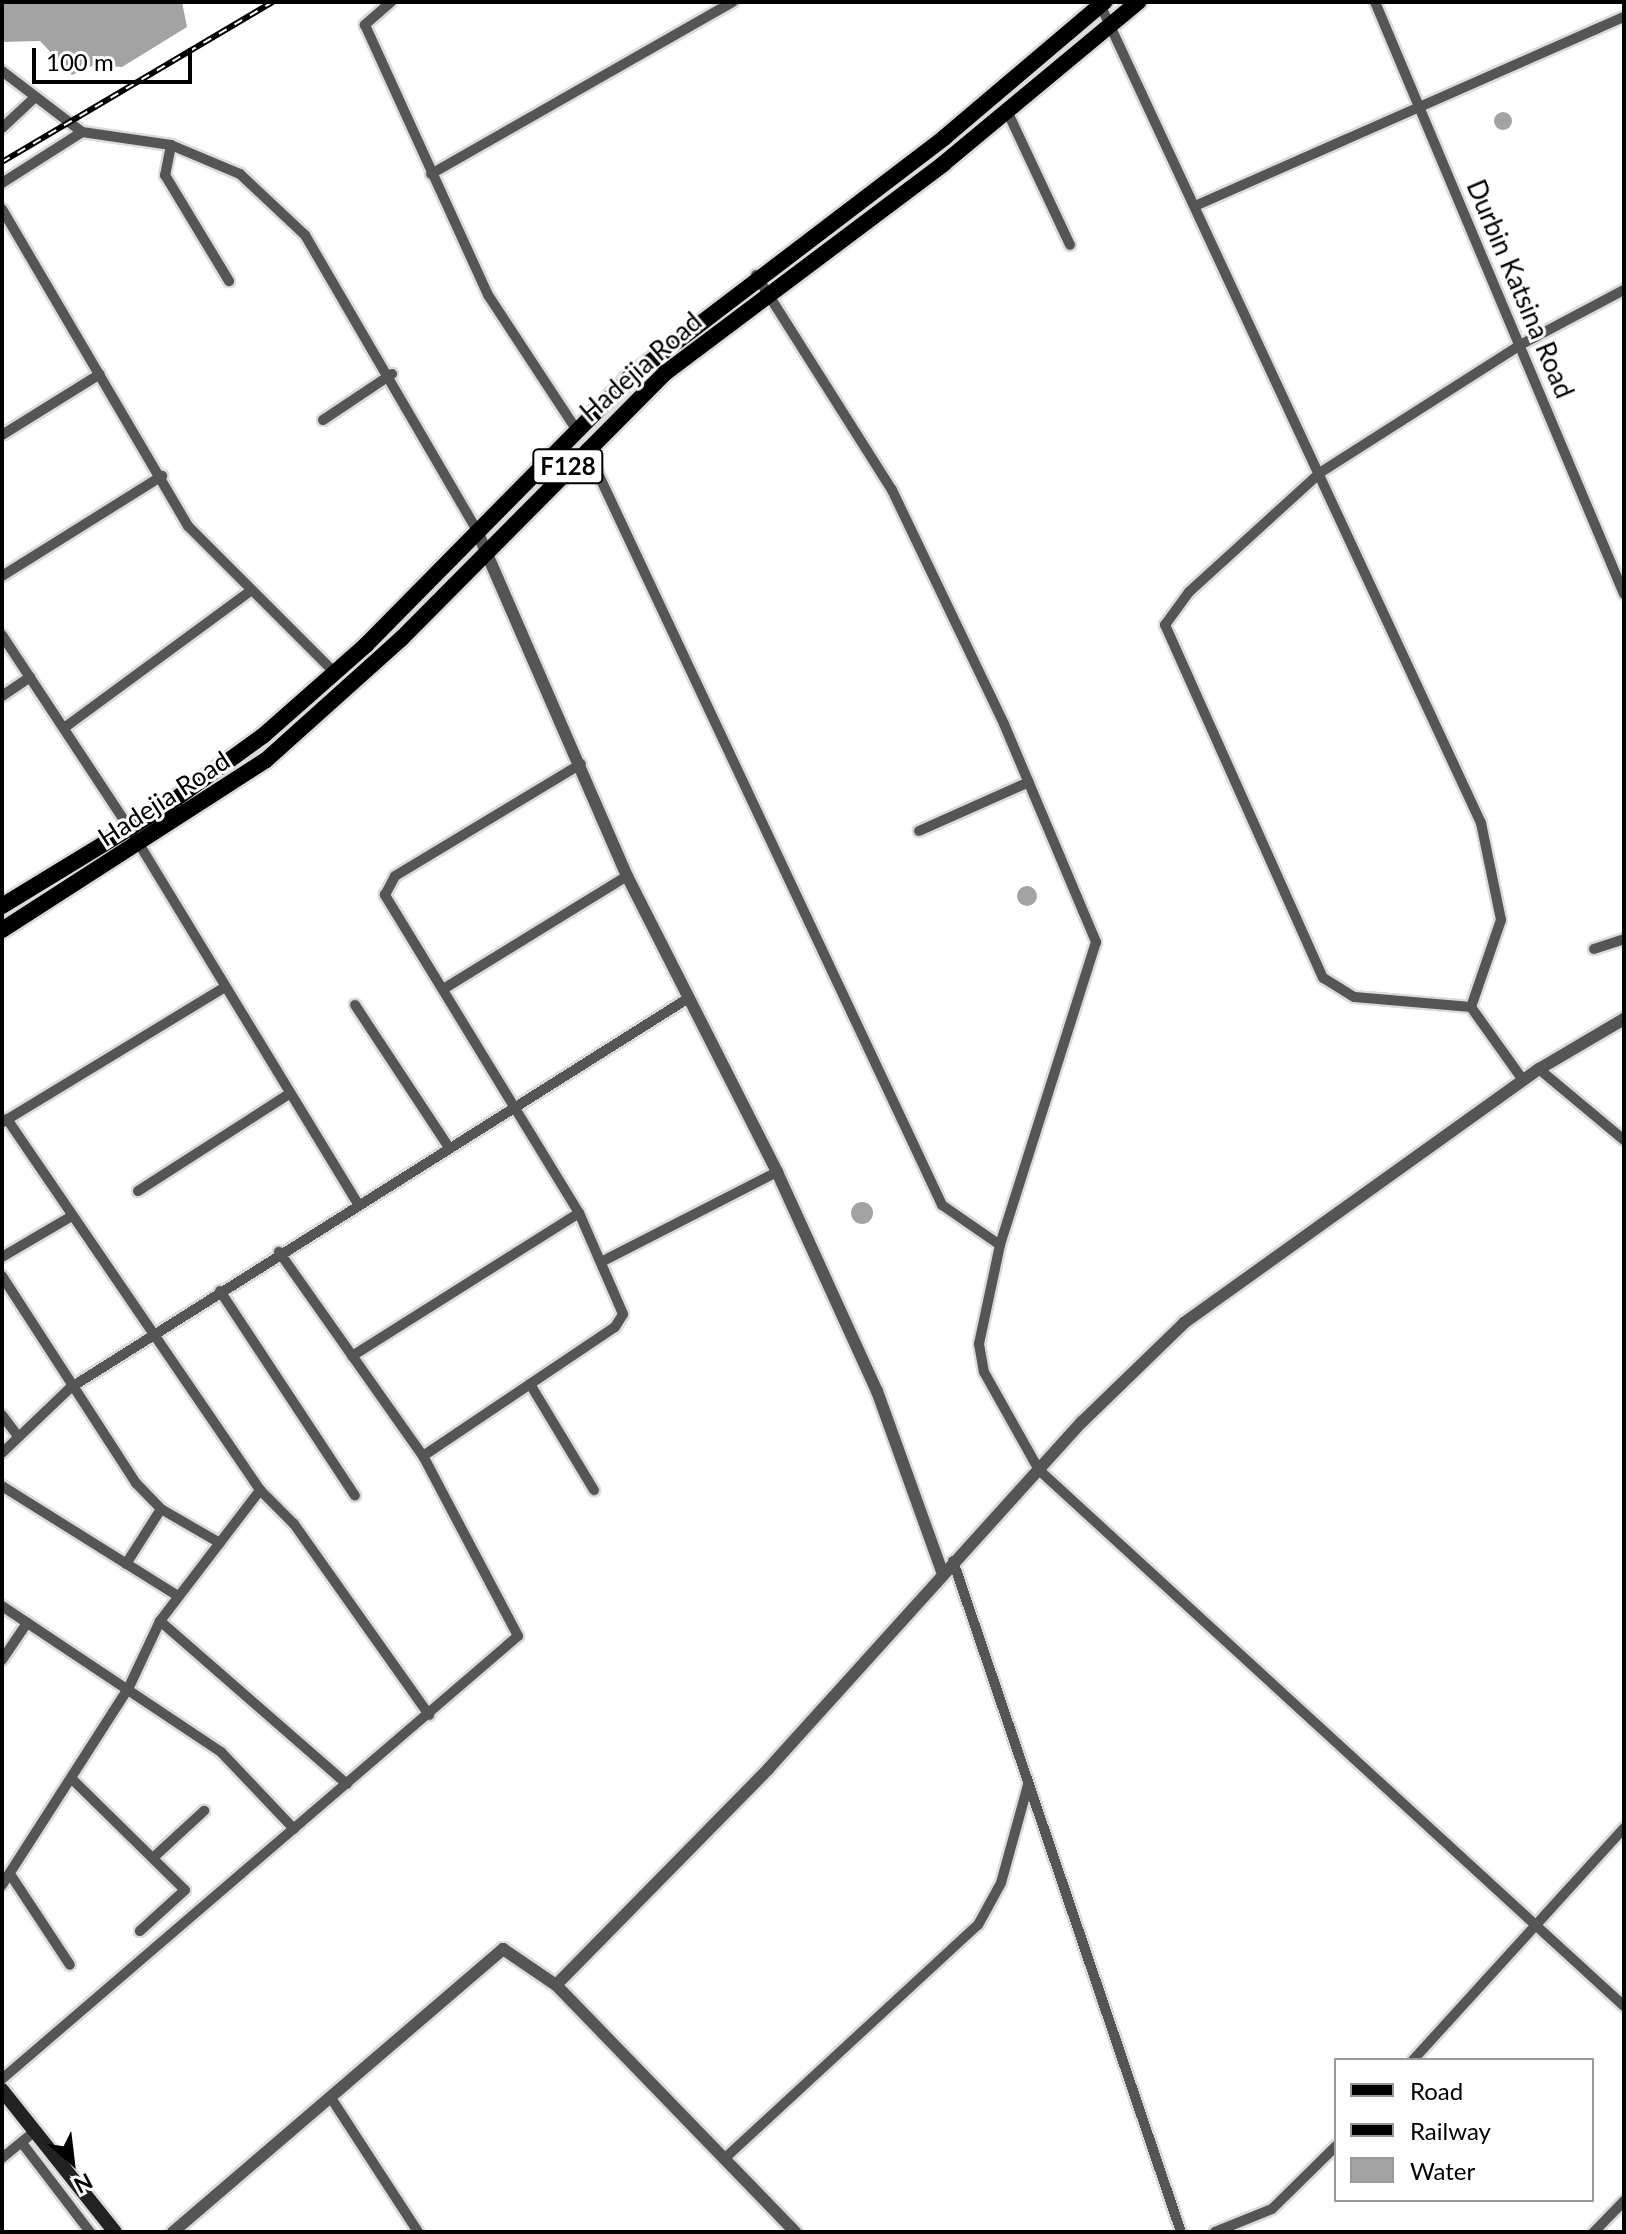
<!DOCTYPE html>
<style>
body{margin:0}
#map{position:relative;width:1626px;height:2234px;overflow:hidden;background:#fff;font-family:Lato,sans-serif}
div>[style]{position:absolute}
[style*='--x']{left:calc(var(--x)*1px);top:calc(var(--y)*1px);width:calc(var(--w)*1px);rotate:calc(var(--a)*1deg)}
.water>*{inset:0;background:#a3a3a3}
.round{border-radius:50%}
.roads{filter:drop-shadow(2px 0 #dbdbdb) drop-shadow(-2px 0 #dbdbdb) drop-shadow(0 2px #dbdbdb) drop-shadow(0 -2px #dbdbdb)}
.minor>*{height:10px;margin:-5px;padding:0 5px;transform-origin:5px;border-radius:5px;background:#555}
.tertiary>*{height:12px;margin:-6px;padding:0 6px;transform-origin:6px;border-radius:6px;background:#555}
.secondary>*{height:14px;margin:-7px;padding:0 7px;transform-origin:7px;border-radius:7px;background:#222}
.primary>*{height:16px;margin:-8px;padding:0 8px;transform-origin:8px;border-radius:8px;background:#000}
.rail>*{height:6px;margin-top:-3px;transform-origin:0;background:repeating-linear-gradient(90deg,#fff 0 9px,#000 0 18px);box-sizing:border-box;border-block:2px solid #000}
span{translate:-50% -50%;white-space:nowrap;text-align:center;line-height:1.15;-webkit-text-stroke:6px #fff;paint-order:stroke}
.shield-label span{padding:2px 6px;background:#fff;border:2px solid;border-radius:6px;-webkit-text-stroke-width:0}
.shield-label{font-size:24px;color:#000;font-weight:700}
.street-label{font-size:26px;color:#000}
.frame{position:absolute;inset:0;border:4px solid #000;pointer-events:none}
.legend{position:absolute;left:1334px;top:2058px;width:260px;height:144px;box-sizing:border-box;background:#fff;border:2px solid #999;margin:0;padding:10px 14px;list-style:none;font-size:24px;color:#000}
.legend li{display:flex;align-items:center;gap:16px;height:40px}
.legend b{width:40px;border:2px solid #999}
.north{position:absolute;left:32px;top:2122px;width:80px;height:80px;-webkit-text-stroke:6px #fff;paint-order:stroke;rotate:152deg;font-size:22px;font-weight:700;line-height:32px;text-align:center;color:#000}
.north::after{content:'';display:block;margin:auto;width:28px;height:36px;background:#000;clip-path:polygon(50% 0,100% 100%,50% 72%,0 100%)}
.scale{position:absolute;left:32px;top:48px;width:160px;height:36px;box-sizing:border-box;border:4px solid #000;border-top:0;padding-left:10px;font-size:24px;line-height:28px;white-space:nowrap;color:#000;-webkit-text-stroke:6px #fff;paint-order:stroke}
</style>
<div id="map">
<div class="water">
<i style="clip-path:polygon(2px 2px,182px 2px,187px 27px,122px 67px,94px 65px,72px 75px,40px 41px,2px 42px)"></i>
<i class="round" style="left:1494px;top:112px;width:18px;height:18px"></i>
<i class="round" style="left:1017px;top:886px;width:20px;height:20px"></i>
<i class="round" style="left:851px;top:1202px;width:22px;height:22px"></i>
</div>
<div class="roads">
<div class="minor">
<i style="--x:391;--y:2;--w:35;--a:139"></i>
<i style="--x:365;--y:25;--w:297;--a:65.5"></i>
<i style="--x:488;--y:295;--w:160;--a:56.7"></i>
<i style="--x:1099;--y:2;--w:906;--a:65.05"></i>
<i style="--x:1481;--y:823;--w:99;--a:78.3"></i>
<i style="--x:1501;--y:920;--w:92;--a:109"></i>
<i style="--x:1375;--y:2;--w:642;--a:67.19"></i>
<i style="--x:2;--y:71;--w:101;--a:37.3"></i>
<i style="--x:1007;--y:111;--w:148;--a:64.8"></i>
<i style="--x:2;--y:128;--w:42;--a:-43.1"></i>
<i style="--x:171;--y:145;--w:31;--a:101"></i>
<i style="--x:165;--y:175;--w:124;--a:58.9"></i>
<i style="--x:431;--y:174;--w:348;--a:-29.7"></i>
<i style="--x:2;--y:183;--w:95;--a:-32.5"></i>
<i style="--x:82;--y:132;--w:90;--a:8.3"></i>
<i style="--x:171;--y:145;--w:75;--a:22.8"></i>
<i style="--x:240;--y:174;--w:89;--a:43.2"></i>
<i style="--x:305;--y:235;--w:342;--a:59.8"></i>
<i style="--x:1195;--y:206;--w:469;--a:-23.8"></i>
<i style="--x:2;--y:209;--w:368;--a:59.6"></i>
<i style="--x:188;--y:526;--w:209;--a:45"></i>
<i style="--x:756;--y:275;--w:254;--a:57.7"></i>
<i style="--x:892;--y:490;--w:259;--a:64.4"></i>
<i style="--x:1004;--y:724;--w:237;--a:67.1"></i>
<i style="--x:1096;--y:942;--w:318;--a:107.6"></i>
<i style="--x:323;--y:420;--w:83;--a:-33.7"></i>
<i style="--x:2;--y:435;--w:115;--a:-31.9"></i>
<i style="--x:586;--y:448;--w:837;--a:64.81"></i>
<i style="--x:942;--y:1205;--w:70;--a:34.6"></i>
<i style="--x:1000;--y:1245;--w:101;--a:102"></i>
<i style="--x:979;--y:1344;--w:28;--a:80"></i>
<i style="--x:984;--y:1372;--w:112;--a:60.7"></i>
<i style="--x:1039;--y:1470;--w:793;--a:42.5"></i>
<i style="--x:2;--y:576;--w:189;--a:-32"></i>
<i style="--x:2;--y:635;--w:232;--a:56.6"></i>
<i style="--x:130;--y:829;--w:437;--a:58.7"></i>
<i style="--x:2;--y:696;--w:34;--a:-34"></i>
<i style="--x:64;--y:728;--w:230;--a:-36.3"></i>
<i style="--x:919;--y:831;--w:120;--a:-24"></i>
<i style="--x:1594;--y:949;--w:32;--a:-18"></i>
<i style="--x:445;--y:988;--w:214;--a:-31.6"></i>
<i style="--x:355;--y:1005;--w:169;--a:56.6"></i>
<i style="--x:1539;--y:1069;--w:111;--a:39.9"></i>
<i style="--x:1523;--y:1080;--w:90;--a:-125.5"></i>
<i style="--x:1471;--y:1007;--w:117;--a:-175.1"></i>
<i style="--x:1354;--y:997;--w:36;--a:-148"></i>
<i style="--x:1323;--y:978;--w:387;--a:-114.1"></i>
<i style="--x:1165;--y:625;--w:41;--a:-54"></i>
<i style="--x:1189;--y:592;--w:178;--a:-42.3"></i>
<i style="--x:1321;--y:472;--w:236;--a:-32.5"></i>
<i style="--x:1520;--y:345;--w:118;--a:-27.9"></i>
<i style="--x:7;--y:1119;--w:449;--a:55.7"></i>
<i style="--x:260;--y:1490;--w:48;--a:45"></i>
<i style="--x:294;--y:1524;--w:234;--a:54.7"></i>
<i style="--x:3;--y:1122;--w:258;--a:-31.3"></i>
<i style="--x:138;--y:1191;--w:179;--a:-32.7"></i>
<i style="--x:2;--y:1257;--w:81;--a:-30.4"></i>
<i style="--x:603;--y:1261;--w:195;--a:-27.1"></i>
<i style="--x:2;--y:1276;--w:247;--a:57.1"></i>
<i style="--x:136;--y:1483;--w:36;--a:46"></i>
<i style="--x:161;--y:1509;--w:68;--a:30"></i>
<i style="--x:220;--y:1291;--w:245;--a:56.6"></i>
<i style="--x:352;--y:1356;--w:268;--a:-32.2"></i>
<i style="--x:530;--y:1384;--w:124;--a:58.9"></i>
<i style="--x:2;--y:1415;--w:25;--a:53"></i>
<i style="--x:2;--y:1453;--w:94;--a:-43.7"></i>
<i style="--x:70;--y:1388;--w:729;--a:-32.23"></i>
<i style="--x:423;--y:1456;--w:231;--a:-33.9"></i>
<i style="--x:615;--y:1327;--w:15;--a:-58"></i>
<i style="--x:623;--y:1314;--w:110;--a:-113.5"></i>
<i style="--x:579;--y:1213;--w:373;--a:-121.4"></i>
<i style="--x:385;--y:895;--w:21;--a:-62"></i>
<i style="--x:395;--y:876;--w:217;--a:-31.1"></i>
<i style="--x:2;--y:1486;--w:208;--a:32"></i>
<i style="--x:953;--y:1561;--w:709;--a:71.23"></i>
<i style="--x:126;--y:1564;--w:65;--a:-57.5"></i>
<i style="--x:2;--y:1606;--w:263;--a:33.7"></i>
<i style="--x:221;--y:1752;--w:106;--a:46.5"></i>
<i style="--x:160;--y:1621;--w:248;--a:41.1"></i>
<i style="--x:2;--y:1660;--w:45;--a:-56"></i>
<i style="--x:72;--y:1779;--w:158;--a:44.5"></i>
<i style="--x:185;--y:1890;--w:61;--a:137.7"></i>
<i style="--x:155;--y:1856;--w:67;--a:-42.6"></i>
<i style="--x:12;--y:1877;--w:105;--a:56.6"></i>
<i style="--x:2;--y:1885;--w:235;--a:-57.3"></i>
<i style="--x:129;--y:1687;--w:73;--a:-64.8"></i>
<i style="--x:160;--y:1621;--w:165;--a:-52.6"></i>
<i style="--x:1413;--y:2060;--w:314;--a:-47.7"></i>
<i style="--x:2;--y:2079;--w:680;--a:-40.65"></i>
<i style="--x:518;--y:1636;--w:204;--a:-117.8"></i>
<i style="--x:423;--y:1456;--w:250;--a:-125.2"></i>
<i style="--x:333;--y:2101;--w:156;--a:57"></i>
<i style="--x:22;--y:2143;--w:112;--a:52.6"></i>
<i style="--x:2;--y:2158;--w:43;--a:-39.3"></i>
<i style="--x:724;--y:2159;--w:345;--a:-42.7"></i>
<i style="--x:978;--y:1925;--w:48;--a:-61.3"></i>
<i style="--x:1001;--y:1883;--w:102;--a:-74.6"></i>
<i style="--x:1215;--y:2232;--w:61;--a:-22"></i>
<i style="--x:1272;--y:2209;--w:90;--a:-44.5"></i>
<i style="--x:1594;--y:2232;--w:43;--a:-45.9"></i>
</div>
<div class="tertiary">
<i style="--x:477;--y:531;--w:376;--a:66.5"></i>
<i style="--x:627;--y:876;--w:332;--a:63.1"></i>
<i style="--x:777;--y:1172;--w:241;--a:65.5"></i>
<i style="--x:877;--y:1391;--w:192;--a:70.2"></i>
<i style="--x:556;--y:1985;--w:304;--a:-45.5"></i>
<i style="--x:769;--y:1768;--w:467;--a:-47.9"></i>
<i style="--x:1082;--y:1422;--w:142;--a:-44.1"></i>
<i style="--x:1184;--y:1323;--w:437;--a:-35.6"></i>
<i style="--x:1539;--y:1069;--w:99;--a:-30.5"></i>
<i style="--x:173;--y:2232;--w:435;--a:-40.6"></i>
<i style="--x:503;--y:1949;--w:64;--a:34.2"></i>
<i style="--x:556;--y:1985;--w:344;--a:45.9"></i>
</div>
<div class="secondary">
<i style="--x:2;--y:2090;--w:181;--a:51.5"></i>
</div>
<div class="primary">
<i style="--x:2;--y:906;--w:192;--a:-31.4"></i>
<i style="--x:166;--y:806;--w:121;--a:-35.9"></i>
<i style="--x:264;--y:735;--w:136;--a:-41.4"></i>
<i style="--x:366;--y:645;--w:375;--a:-45.4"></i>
<i style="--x:629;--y:378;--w:397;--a:-37.3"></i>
<i style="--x:945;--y:137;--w:209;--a:-40.3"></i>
<i style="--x:2;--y:930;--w:314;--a:-32.8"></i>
<i style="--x:266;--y:760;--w:181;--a:-41.9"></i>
<i style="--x:401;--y:639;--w:375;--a:-45.2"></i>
<i style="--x:665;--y:373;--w:348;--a:-36.9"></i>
<i style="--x:943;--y:164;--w:254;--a:-39.7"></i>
</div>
</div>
<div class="rail">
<i style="--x:2;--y:162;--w:315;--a:-30.6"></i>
</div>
<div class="shield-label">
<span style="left:568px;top:466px">F128</span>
</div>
<div class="street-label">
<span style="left:1520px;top:289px;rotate:67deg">Durbin Katsina Road</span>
<span style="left:641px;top:367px;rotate:-41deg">Hadejia Road</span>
<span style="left:164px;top:799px;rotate:-33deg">Hadejia Road</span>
</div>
<div class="frame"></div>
<ul class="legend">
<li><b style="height:10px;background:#000"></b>Road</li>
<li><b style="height:10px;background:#000"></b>Railway</li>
<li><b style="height:22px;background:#a3a3a3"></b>Water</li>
</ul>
<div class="north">N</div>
<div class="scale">100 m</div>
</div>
